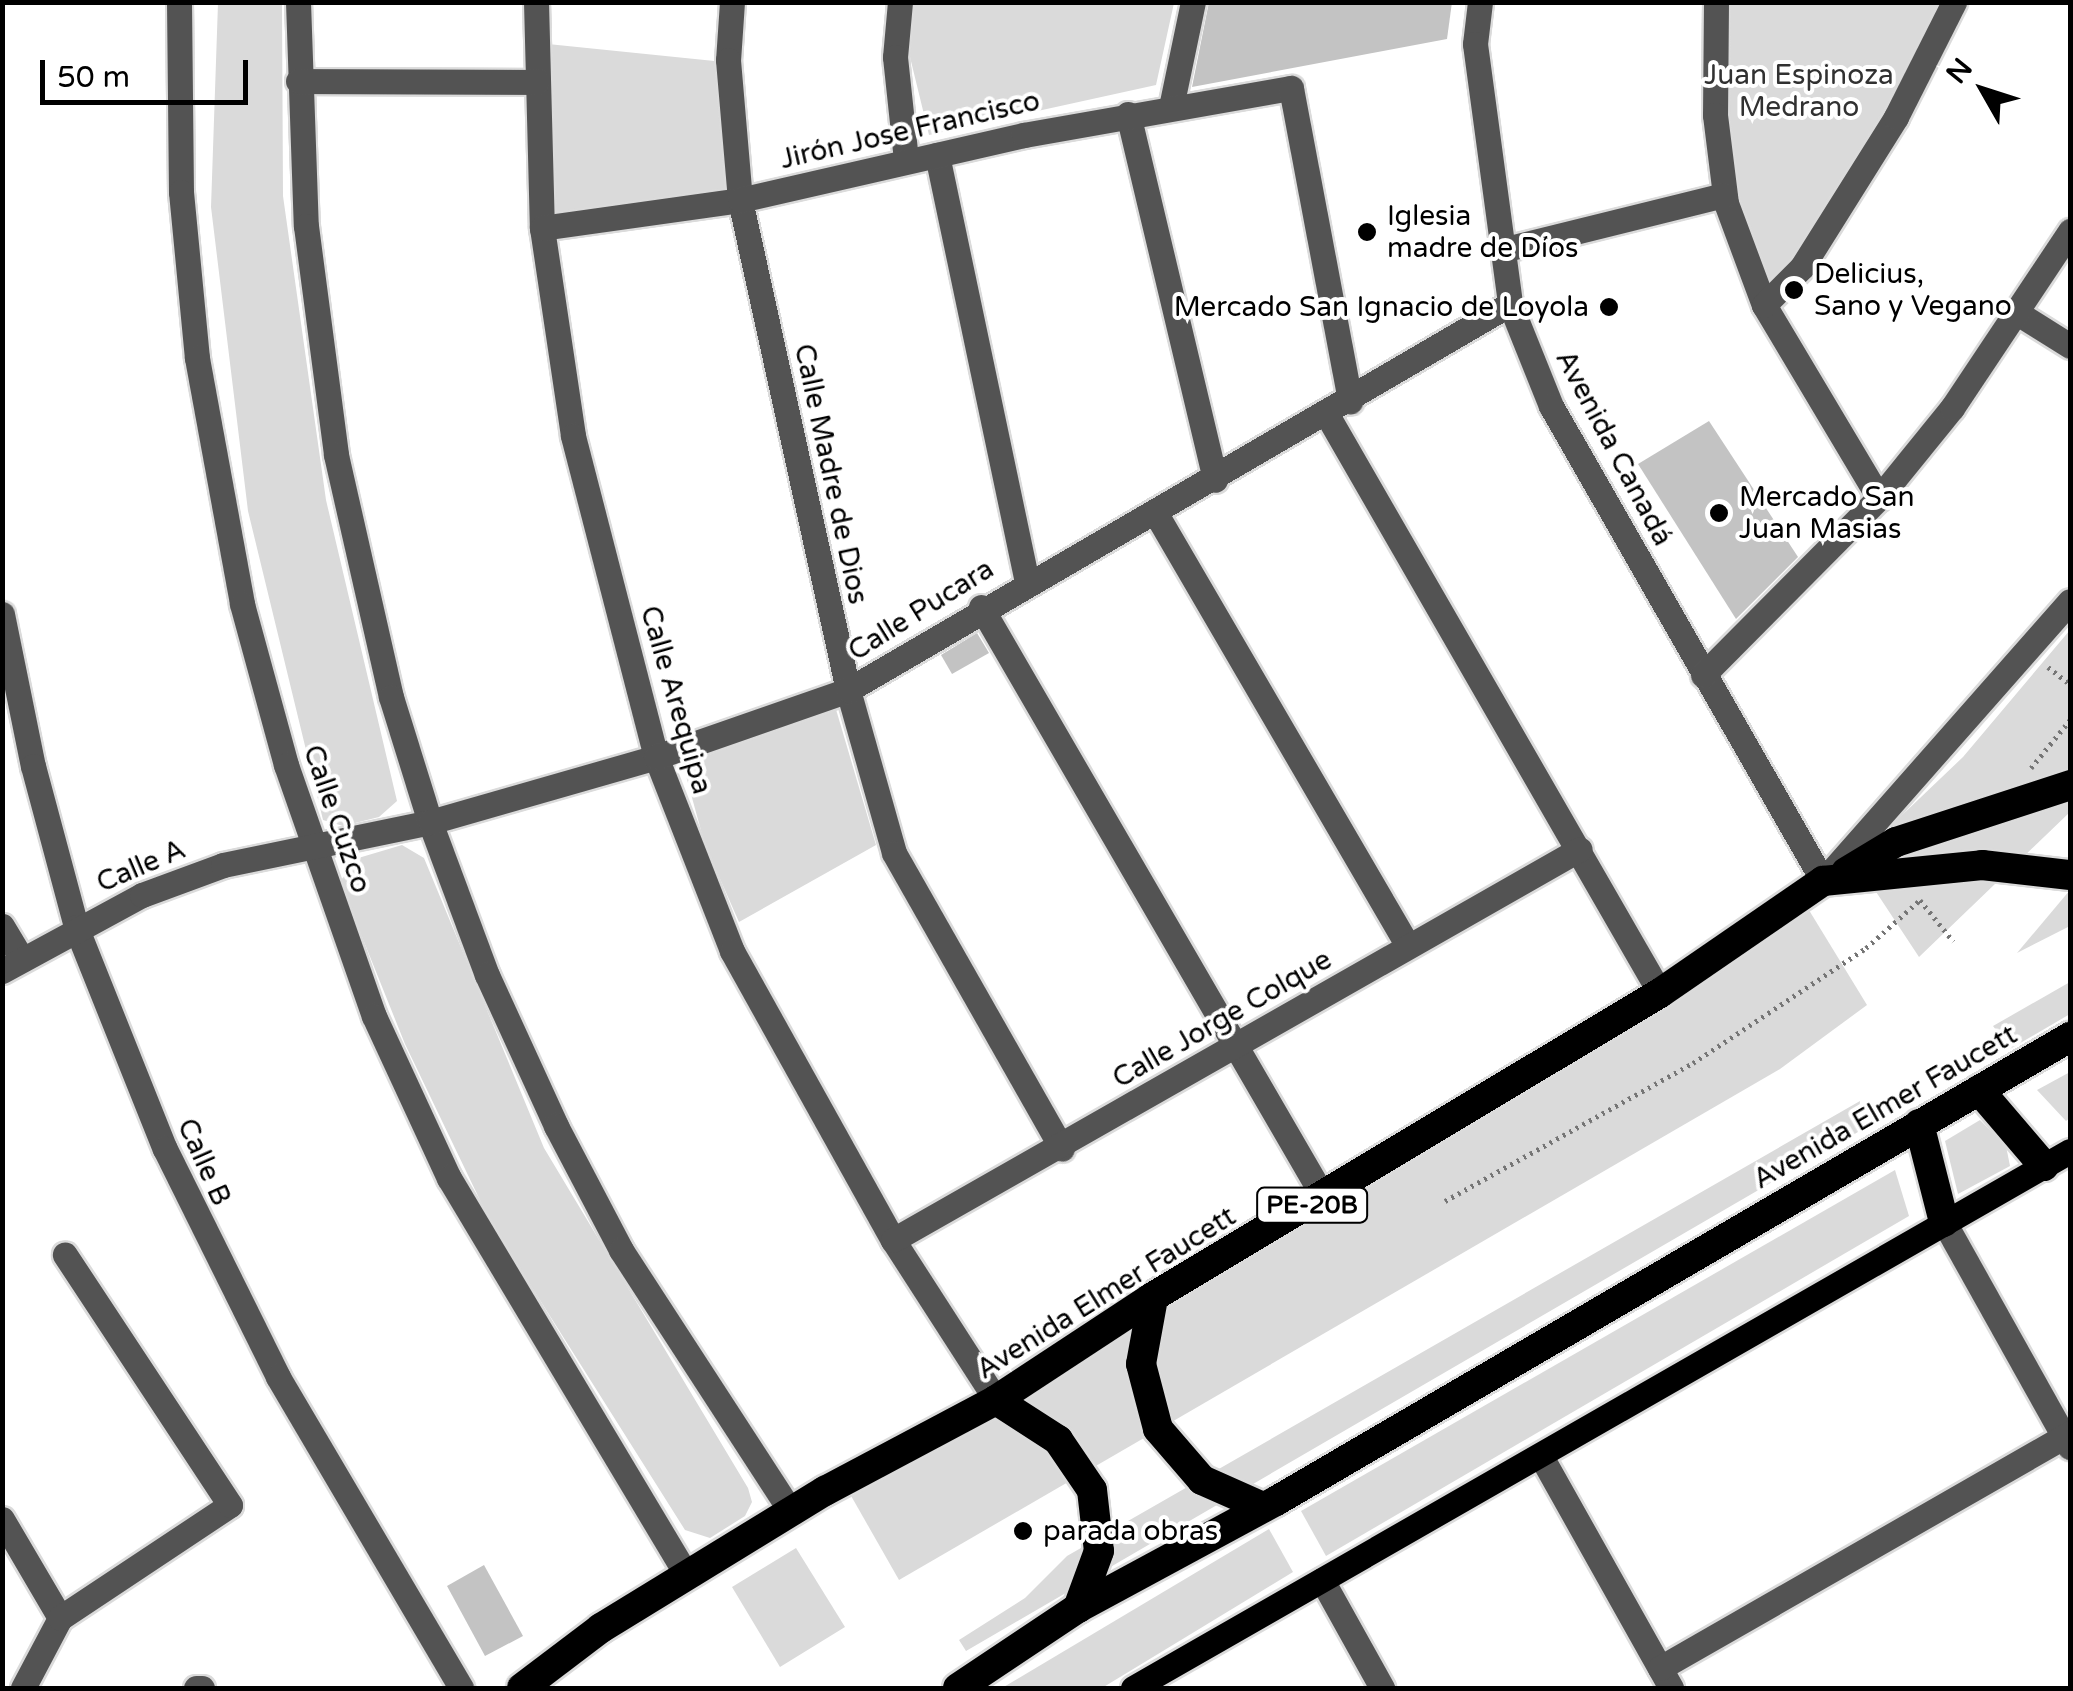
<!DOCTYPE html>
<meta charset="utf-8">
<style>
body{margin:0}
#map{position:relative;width:2073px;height:1691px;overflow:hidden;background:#fff;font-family:"Varela Round",sans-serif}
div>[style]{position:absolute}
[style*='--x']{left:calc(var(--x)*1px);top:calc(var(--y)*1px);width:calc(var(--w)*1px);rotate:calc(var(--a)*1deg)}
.green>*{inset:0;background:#dadada}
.building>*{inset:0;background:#c3c3c3}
.path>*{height:5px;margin-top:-2.5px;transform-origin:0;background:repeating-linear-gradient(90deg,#757575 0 2.5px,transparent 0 7.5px)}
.roads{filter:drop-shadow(2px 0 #dbdbdb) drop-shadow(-2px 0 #dbdbdb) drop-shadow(0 2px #dbdbdb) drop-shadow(0 -2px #dbdbdb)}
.minor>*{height:25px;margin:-12.5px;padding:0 12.5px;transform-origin:12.5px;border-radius:12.5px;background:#535353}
.major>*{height:25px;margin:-12.5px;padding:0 12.5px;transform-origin:12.5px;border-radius:12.5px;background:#000}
.highway>*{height:30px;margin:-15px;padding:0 15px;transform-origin:15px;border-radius:15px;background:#000}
.dots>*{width:28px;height:28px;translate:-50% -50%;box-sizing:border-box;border:5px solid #fff;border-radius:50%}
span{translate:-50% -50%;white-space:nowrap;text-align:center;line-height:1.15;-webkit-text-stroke:8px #fff;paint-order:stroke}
.shield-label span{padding:2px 8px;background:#fff;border:2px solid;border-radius:8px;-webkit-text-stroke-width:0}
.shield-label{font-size:25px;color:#000;font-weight:700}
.park-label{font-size:28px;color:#313131}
.street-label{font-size:28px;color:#000}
.poi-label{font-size:28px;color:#000}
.left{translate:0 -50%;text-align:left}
.right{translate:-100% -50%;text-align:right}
.frame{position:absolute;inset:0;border:5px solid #000;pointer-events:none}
.north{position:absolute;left:1933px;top:40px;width:100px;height:100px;-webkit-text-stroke:8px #fff;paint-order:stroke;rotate:309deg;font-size:28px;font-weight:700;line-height:40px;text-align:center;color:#000}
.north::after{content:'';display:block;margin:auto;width:35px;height:45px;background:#000;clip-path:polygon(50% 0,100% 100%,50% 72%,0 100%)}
.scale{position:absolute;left:40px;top:60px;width:208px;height:45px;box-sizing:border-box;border:5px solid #000;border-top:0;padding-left:12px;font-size:30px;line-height:35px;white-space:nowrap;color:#000;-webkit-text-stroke:8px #fff;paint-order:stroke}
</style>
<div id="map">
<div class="green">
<i style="clip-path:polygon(218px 3px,282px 3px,283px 196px,326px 500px,397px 801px,379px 817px,343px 826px,323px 820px,248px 511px,211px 207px)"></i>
<i style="clip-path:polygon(913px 3px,913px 2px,1174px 3px,1156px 85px,929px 135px,909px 53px)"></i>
<i style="clip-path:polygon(1711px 3px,1946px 3px,1891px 113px,1797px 263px,1762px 295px,1720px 180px,1702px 42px)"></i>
<i style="clip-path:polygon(538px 43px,734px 63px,754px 194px,547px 232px)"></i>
<i style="clip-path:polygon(2070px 630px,2070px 812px,1919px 957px,1855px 860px,1963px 757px)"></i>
<i style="clip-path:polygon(835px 706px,876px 845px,739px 922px,705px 845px,683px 765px)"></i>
<i style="clip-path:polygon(402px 845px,424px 858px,544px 1148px,748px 1488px,752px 1502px,745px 1516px,710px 1538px,685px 1530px,490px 1221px,405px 1044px,340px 882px,355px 859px)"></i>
<i style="clip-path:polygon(2070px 890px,2070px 926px,2017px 953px)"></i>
<i style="clip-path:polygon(1804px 902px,1867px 1005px,1780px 1069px,899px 1580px,846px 1487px)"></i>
<i style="clip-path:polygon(2070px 982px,2070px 1014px,2010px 1049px,1993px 1026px)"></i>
<i style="clip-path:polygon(2070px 1072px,2070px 1118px,2066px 1121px,2037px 1090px)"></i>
<i style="clip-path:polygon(1860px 1101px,1858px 1132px,966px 1651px,959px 1640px,1025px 1598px,1067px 1556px)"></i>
<i style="clip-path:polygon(1980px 1120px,2006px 1146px,2010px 1166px,1958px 1194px,1945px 1141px)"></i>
<i style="clip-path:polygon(1895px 1170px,1909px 1216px,1326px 1556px,1301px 1511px)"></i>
<i style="clip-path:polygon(1269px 1529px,1293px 1572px,1102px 1688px,1002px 1688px)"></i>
<i style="clip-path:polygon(796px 1548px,845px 1627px,780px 1667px,732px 1587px)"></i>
</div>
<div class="building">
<i style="clip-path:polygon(1209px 2px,1452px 2px,1447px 39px,1192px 87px)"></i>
<i style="clip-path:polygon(1709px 421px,1798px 557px,1736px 619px,1638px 464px)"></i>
<i style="clip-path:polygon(977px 633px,989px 653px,952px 674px,941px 655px)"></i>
<i style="clip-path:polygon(484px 1565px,523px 1636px,485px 1656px,447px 1586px)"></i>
</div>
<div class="path">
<i style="--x:2048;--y:667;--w:28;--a:38"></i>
<i style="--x:2031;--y:768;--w:62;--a:-50.9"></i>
<i style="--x:1920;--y:900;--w:53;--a:51.2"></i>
<i style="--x:1445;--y:1201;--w:284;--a:-29.1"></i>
<i style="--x:1693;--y:1063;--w:208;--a:-33.6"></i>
<i style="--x:1866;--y:948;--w:74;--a:-41.7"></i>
</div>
<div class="roads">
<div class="minor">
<i style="--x:179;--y:2;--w:190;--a:89.4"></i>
<i style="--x:181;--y:192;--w:167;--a:84.5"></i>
<i style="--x:197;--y:358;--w:250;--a:79.6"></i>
<i style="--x:242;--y:604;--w:167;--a:74.7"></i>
<i style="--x:286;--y:765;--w:266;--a:70.7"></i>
<i style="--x:374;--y:1016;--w:179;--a:65.2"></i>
<i style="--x:449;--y:1178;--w:464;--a:59.1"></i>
<i style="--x:298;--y:2;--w:224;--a:88"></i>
<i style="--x:306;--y:226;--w:231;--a:82.5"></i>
<i style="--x:336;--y:455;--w:248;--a:77.2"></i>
<i style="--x:391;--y:697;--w:131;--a:72.7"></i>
<i style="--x:430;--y:822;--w:163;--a:69.6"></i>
<i style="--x:487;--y:975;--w:166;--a:65.4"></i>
<i style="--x:556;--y:1126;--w:140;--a:62.3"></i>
<i style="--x:621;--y:1250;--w:312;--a:57"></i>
<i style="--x:536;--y:2;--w:226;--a:88.5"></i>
<i style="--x:542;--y:228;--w:210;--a:81.5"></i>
<i style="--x:573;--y:436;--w:332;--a:75.5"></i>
<i style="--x:656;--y:757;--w:208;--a:68.6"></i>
<i style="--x:732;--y:951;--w:331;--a:60.9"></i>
<i style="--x:893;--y:1240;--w:190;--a:57.2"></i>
<i style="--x:732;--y:2;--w:58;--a:93.9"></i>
<i style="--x:728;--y:60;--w:141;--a:85.1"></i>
<i style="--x:740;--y:200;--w:502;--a:77.57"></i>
<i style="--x:848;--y:690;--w:169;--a:74.2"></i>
<i style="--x:894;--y:853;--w:340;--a:60.4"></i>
<i style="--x:900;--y:2;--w:55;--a:95.2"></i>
<i style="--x:895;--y:57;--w:104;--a:83.9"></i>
<i style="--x:1480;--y:2;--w:42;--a:96.8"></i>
<i style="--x:1475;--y:44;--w:262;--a:82.3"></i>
<i style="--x:1510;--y:304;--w:110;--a:68.1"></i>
<i style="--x:1551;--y:406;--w:547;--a:60.2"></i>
<i style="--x:1823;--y:881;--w:373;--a:-48.6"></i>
<i style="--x:1716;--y:2;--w:113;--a:90.5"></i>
<i style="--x:1715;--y:115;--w:89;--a:82.9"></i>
<i style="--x:1726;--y:203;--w:109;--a:69.6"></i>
<i style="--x:1764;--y:305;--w:225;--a:59.2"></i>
<i style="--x:298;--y:81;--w:239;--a:0.2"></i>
<i style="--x:1171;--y:107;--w:107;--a:-78.2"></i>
<i style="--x:1128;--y:114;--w:376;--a:76.6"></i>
<i style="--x:937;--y:155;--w:435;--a:78.1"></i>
<i style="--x:542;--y:228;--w:200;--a:-8"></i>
<i style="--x:740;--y:200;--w:291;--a:-12.9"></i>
<i style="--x:1024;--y:135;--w:271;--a:-10"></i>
<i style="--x:1291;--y:88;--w:319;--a:79.3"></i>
<i style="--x:1502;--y:250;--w:229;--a:-13.9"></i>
<i style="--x:1764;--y:305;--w:54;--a:-45"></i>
<i style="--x:1802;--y:267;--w:177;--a:-57.9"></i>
<i style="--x:1896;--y:117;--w:129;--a:-63.2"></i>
<i style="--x:2019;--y:314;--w:60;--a:32.1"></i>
<i style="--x:1326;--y:413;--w:669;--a:60.06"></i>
<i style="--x:1155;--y:512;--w:502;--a:59.76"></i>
<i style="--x:981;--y:607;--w:683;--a:59.87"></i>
<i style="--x:2;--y:614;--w:155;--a:78.5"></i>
<i style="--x:33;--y:766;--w:167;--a:75"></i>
<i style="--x:76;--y:927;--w:239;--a:68.2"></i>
<i style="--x:165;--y:1149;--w:254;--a:63.6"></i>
<i style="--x:278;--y:1377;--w:361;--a:59.5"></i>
<i style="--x:1703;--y:675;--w:250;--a:-45.2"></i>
<i style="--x:1879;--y:498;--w:116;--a:-51"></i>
<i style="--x:1952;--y:408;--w:213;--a:-56.3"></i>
<i style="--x:2;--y:926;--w:39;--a:59"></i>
<i style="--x:2;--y:971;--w:159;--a:-28.5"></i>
<i style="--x:142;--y:895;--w:86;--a:-20.3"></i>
<i style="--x:223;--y:865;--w:211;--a:-11.7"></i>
<i style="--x:430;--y:822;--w:235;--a:-16"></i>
<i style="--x:656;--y:757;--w:203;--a:-19.2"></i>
<i style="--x:848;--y:690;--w:766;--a:-30.25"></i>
<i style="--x:1944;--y:1222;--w:258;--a:60.8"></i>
<i style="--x:893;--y:1240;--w:790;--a:-29.65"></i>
<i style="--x:1542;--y:1458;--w:264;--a:60.7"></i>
<i style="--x:2;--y:1519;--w:115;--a:59.6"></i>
<i style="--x:60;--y:1618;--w:79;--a:117.9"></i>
<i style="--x:1322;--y:1580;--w:124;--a:60.9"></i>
<i style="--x:60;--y:1618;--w:204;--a:-33.6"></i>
<i style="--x:230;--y:1505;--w:300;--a:-123.4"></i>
<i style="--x:1660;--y:1668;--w:473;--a:-29.8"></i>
<i style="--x:196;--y:1688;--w:6;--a:0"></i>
</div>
<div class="major">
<i style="--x:1133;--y:1688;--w:1080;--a:-29.82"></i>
</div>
<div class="highway">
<i style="--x:1846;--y:872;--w:58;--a:-31"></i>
<i style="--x:1896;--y:842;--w:183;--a:-18.1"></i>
<i style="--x:1979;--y:1090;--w:100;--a:49.5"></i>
<i style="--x:1919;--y:1124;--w:101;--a:75.7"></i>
<i style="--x:1153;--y:1298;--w:67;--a:100.3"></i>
<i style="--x:1141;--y:1364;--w:67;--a:75.3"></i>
<i style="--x:1158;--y:1429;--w:67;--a:49.2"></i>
<i style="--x:1202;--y:1480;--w:67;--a:23.9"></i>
<i style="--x:996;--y:1400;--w:74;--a:32.8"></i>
<i style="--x:1058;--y:1440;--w:60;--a:55.8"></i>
<i style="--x:1092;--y:1490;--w:61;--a:83.5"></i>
<i style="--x:1099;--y:1551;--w:61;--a:110.2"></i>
<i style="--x:522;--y:1688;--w:99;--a:-37.2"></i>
<i style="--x:601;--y:1628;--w:263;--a:-31.5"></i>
<i style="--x:825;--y:1491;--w:194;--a:-28"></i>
<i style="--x:996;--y:1400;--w:186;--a:-33.3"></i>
<i style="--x:1151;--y:1298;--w:593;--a:-30.93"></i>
<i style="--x:1660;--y:993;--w:198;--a:-34.5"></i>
<i style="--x:1823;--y:881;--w:160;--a:-5.7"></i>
<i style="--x:1982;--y:865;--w:89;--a:6.5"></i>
<i style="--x:958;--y:1688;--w:144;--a:-33.7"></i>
<i style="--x:1078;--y:1608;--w:225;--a:-28.4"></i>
<i style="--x:1276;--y:1501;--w:920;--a:-30.3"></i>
</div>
</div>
<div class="dots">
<i style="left:1367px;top:232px;background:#000"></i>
<i style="left:1794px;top:290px;background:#000"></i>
<i style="left:1609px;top:307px;background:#000"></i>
<i style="left:1719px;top:513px;background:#000"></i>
<i style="left:1023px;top:1531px;background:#000"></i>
</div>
<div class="shield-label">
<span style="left:1312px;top:1205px">PE-20B</span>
</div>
<div class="park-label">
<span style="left:1799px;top:91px">Juan Espinoza<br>Medrano</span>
</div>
<div class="street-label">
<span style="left:910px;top:130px;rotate:-13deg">Jirón Jose Francisco</span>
<span style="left:1614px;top:448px;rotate:62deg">Avenida Canadá</span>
<span style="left:831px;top:474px;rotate:78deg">Calle Madre de Dios</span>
<span style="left:921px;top:610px;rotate:-32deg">Calle Pucara</span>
<span style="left:676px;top:700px;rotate:74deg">Calle Arequipa</span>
<span style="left:337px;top:819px;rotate:71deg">Calle Cuzco</span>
<span style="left:141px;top:866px;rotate:-23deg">Calle A</span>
<span style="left:1222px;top:1019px;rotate:-30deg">Calle Jorge Colque</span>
<span style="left:1885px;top:1107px;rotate:-30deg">Avenida Elmer Faucett</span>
<span style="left:204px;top:1162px;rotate:66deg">Calle B</span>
<span style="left:1106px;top:1293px;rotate:-32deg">Avenida Elmer Faucett</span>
</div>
<div class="poi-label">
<span class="left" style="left:1387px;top:232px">Iglesia<br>madre de Díos</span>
<span class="left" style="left:1814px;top:290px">Delicius,<br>Sano y Vegano</span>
<span class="right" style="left:1589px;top:307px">Mercado San Ignacio de Loyola</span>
<span class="left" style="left:1739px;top:513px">Mercado San<br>Juan Masias</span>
<span class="left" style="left:1043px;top:1531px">parada obras</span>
</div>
<div class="frame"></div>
<div class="north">N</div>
<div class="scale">50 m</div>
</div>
